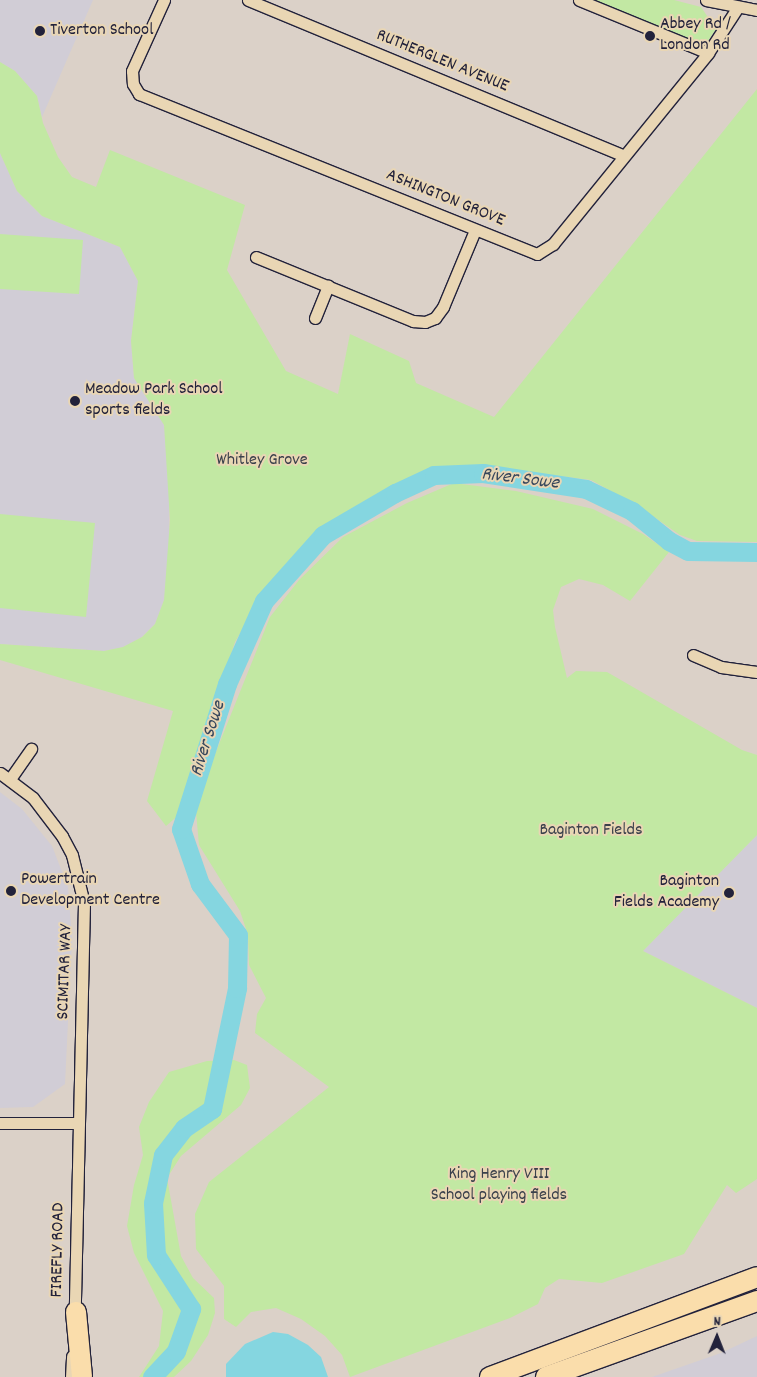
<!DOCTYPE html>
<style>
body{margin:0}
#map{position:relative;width:757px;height:1377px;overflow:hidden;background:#dbd1c8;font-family:Dekko,sans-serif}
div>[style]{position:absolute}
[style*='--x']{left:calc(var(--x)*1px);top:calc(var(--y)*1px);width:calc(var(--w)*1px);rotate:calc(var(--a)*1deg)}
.built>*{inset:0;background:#d1cdd6}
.green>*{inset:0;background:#c2e8a3}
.water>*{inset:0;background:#85d6e0}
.river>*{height:19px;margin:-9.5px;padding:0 9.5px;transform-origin:9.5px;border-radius:9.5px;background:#85d6e0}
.roads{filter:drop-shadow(1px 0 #22223b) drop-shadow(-1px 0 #22223b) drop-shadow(0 1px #22223b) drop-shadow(0 -1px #22223b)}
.street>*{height:11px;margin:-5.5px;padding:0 5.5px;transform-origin:5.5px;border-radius:5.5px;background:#e9d6b4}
.highway>*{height:20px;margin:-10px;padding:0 10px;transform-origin:10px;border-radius:10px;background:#faddab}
.dots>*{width:14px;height:14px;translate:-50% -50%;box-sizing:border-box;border:2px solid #e9d6b4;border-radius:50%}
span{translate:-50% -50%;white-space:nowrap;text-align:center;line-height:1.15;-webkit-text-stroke:4px #e9d6b4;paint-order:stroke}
.poi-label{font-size:18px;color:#22223b}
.left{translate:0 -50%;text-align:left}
.right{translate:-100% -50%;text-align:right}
.street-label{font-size:18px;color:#22223b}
.park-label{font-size:18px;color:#3a404b}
.water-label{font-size:19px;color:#36465c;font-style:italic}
.north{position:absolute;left:692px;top:1312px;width:50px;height:50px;-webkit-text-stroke:4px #e9d6b4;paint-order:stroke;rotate:1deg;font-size:14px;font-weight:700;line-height:20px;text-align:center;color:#22223b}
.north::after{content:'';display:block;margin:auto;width:18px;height:22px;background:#22223b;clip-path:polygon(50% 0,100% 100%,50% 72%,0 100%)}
</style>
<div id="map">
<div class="built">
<i style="clip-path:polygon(0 0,93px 0,42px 117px,37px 96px,15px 71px,0 62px)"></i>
<i style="clip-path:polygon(0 153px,17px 191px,42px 216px,120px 247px,138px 281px,131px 341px,134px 378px,164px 425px,169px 458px,169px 575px,164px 600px,155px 624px,142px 637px,123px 647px,104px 651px,0 644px)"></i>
<i style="clip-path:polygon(0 792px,22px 809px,52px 846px,68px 887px,72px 938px,65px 1084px,33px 1107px,0 1108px)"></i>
<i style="clip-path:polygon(757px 835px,757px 1008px,643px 951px)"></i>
<i style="clip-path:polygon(757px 1336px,757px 1377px,652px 1377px,721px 1353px)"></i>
</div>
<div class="green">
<i style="clip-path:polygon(592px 0,674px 0,701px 7px,716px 29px,708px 41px,697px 43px)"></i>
<i style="clip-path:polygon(0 62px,15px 71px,37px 96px,43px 123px,58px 157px,72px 177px,96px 187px,110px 150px,245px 205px,227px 270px,286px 371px,338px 394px,350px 334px,409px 361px,416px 383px,494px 417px,757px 89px,757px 542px,697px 541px,680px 535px,638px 506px,591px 480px,473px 465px,432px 472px,408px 480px,321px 533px,261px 598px,235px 642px,180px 814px,166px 826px,147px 801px,173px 711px,0 660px,0 644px,104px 651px,123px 647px,142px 637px,155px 624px,164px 600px,170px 520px,164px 425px,134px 378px,131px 341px,138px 281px,120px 247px,42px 216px,17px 191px,0 153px)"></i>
<i style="clip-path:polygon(0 234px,83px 240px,79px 294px,0 289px)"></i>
<i style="clip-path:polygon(454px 483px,516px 491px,593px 509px,643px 534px,669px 552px,630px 601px,603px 585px,579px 579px,561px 587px,553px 610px,555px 627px,567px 678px,576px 671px,607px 672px,742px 750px,757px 755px,757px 835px,643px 951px,757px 1008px,757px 1179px,736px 1193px,727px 1185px,684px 1254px,602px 1283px,559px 1279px,545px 1288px,538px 1304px,510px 1318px,350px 1377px,342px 1355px,325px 1336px,301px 1319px,276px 1308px,251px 1312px,236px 1327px,224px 1319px,224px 1286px,196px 1249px,195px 1214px,209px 1182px,329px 1087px,255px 1033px,257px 1014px,266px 998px,249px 965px,248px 935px,240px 911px,199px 845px,196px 812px,203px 784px,270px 617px,299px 580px,343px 537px,407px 503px)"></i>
<i style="clip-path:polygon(0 514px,95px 523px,86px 617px,0 608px)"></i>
<i style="clip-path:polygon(234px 1060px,247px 1065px,250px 1088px,241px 1105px,181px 1156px,167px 1178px,181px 1256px,193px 1278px,214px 1298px,215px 1313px,208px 1335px,191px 1361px,174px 1377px,139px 1377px,159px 1346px,163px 1311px,134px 1253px,127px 1226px,134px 1185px,143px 1155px,139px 1127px,149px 1102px,169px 1072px,207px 1061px)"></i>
</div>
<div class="water">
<i style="clip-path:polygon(273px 1332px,288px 1334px,308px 1345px,321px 1357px,328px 1377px,226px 1377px,226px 1364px,245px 1344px)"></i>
</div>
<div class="river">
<i style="--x:152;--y:1377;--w:35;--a:-47"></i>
<i style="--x:176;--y:1351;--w:45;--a:-70.3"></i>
<i style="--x:191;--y:1309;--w:64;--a:-122.9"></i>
<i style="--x:156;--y:1255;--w:52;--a:-93.3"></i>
<i style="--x:153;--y:1203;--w:49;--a:-78.2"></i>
<i style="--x:163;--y:1155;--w:34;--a:-52"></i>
<i style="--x:184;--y:1128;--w:34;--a:-34"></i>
<i style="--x:212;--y:1109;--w:124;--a:-78.3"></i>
<i style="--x:237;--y:988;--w:53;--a:-88.9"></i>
<i style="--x:238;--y:935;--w:64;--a:-126.7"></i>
<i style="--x:200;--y:884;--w:58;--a:-109.1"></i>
<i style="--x:181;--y:829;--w:152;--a:-72.4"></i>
<i style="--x:227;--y:684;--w:91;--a:-66"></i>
<i style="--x:264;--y:601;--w:89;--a:-48.2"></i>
<i style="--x:323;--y:535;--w:83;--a:-30.3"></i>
<i style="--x:395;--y:493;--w:43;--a:-24.8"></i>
<i style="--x:434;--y:475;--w:49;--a:-2.3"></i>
<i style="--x:483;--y:473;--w:104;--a:8.8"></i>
<i style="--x:586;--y:489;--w:51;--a:25.6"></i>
<i style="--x:632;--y:511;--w:48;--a:39"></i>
<i style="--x:669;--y:541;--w:21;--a:28"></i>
<i style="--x:688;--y:551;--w:69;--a:0.8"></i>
</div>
<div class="roads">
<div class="street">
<i style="--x:164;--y:0;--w:78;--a:114.3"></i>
<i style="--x:132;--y:71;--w:13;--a:86"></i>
<i style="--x:133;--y:84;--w:12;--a:59"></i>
<i style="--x:139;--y:94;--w:429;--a:21.9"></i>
<i style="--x:537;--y:254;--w:19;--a:-32"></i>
<i style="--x:553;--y:244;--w:246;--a:-50.9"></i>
<i style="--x:708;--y:53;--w:55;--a:-56.9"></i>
<i style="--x:248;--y:0;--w:406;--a:22.5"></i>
<i style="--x:579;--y:0;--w:139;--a:22.3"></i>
<i style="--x:706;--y:0;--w:52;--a:11.1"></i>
<i style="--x:256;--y:257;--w:170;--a:22.2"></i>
<i style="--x:413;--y:321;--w:12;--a:5"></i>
<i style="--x:425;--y:322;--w:11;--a:-22"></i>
<i style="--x:435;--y:318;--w:14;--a:-54"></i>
<i style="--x:443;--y:307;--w:83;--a:-67.4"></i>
<i style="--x:315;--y:318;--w:35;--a:-68"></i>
<i style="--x:693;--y:655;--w:30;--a:23"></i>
<i style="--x:721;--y:667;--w:36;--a:8"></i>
<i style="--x:0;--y:773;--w:41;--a:37.1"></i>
<i style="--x:33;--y:798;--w:48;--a:52.7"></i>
<i style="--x:62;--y:836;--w:21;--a:62"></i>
<i style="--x:72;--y:855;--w:49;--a:76"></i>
<i style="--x:84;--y:903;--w:412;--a:91.3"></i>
<i style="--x:10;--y:779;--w:37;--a:-55"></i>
<i style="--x:0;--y:1123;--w:79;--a:0"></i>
<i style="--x:71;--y:1377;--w:21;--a:-87"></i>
</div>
<div class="highway">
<i style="--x:76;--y:1312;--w:65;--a:84.7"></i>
<i style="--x:490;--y:1377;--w:285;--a:-20.5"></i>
<i style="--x:546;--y:1377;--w:224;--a:-19.8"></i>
</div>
</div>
<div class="dots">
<i style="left:40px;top:31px;background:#22223b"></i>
<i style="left:650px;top:36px;background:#22223b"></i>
<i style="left:75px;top:401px;background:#22223b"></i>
<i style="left:11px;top:891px;background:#22223b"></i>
<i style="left:729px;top:893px;background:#22223b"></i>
</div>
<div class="poi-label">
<span class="left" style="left:660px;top:36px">Abbey Rd /<br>London Rd</span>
<span class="left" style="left:50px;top:31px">Tiverton School</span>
<span class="left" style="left:85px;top:401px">Meadow Park School<br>sports fields</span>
<span class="left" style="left:21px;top:891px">Powertrain<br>Development Centre</span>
<span class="right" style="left:719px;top:893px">Baginton<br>Fields Academy</span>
</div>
<div class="street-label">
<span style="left:442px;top:62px;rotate:22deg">RUTHERGLEN AVENUE</span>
<span style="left:445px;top:199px;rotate:22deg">ASHINGTON GROVE</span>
<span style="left:66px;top:972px;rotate:-88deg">SCIMITAR WAY</span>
<span style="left:59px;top:1250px;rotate:-89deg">FIREFLY ROAD</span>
</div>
<div class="park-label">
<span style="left:262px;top:461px">Whitley Grove</span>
<span style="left:591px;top:831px">Baginton Fields</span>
<span style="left:499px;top:1186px">King Henry VIII<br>School playing fields</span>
</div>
<div class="water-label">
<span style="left:520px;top:480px;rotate:7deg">River Sowe</span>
<span style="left:209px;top:739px;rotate:-72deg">River Sowe</span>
</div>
<div class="north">N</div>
</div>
